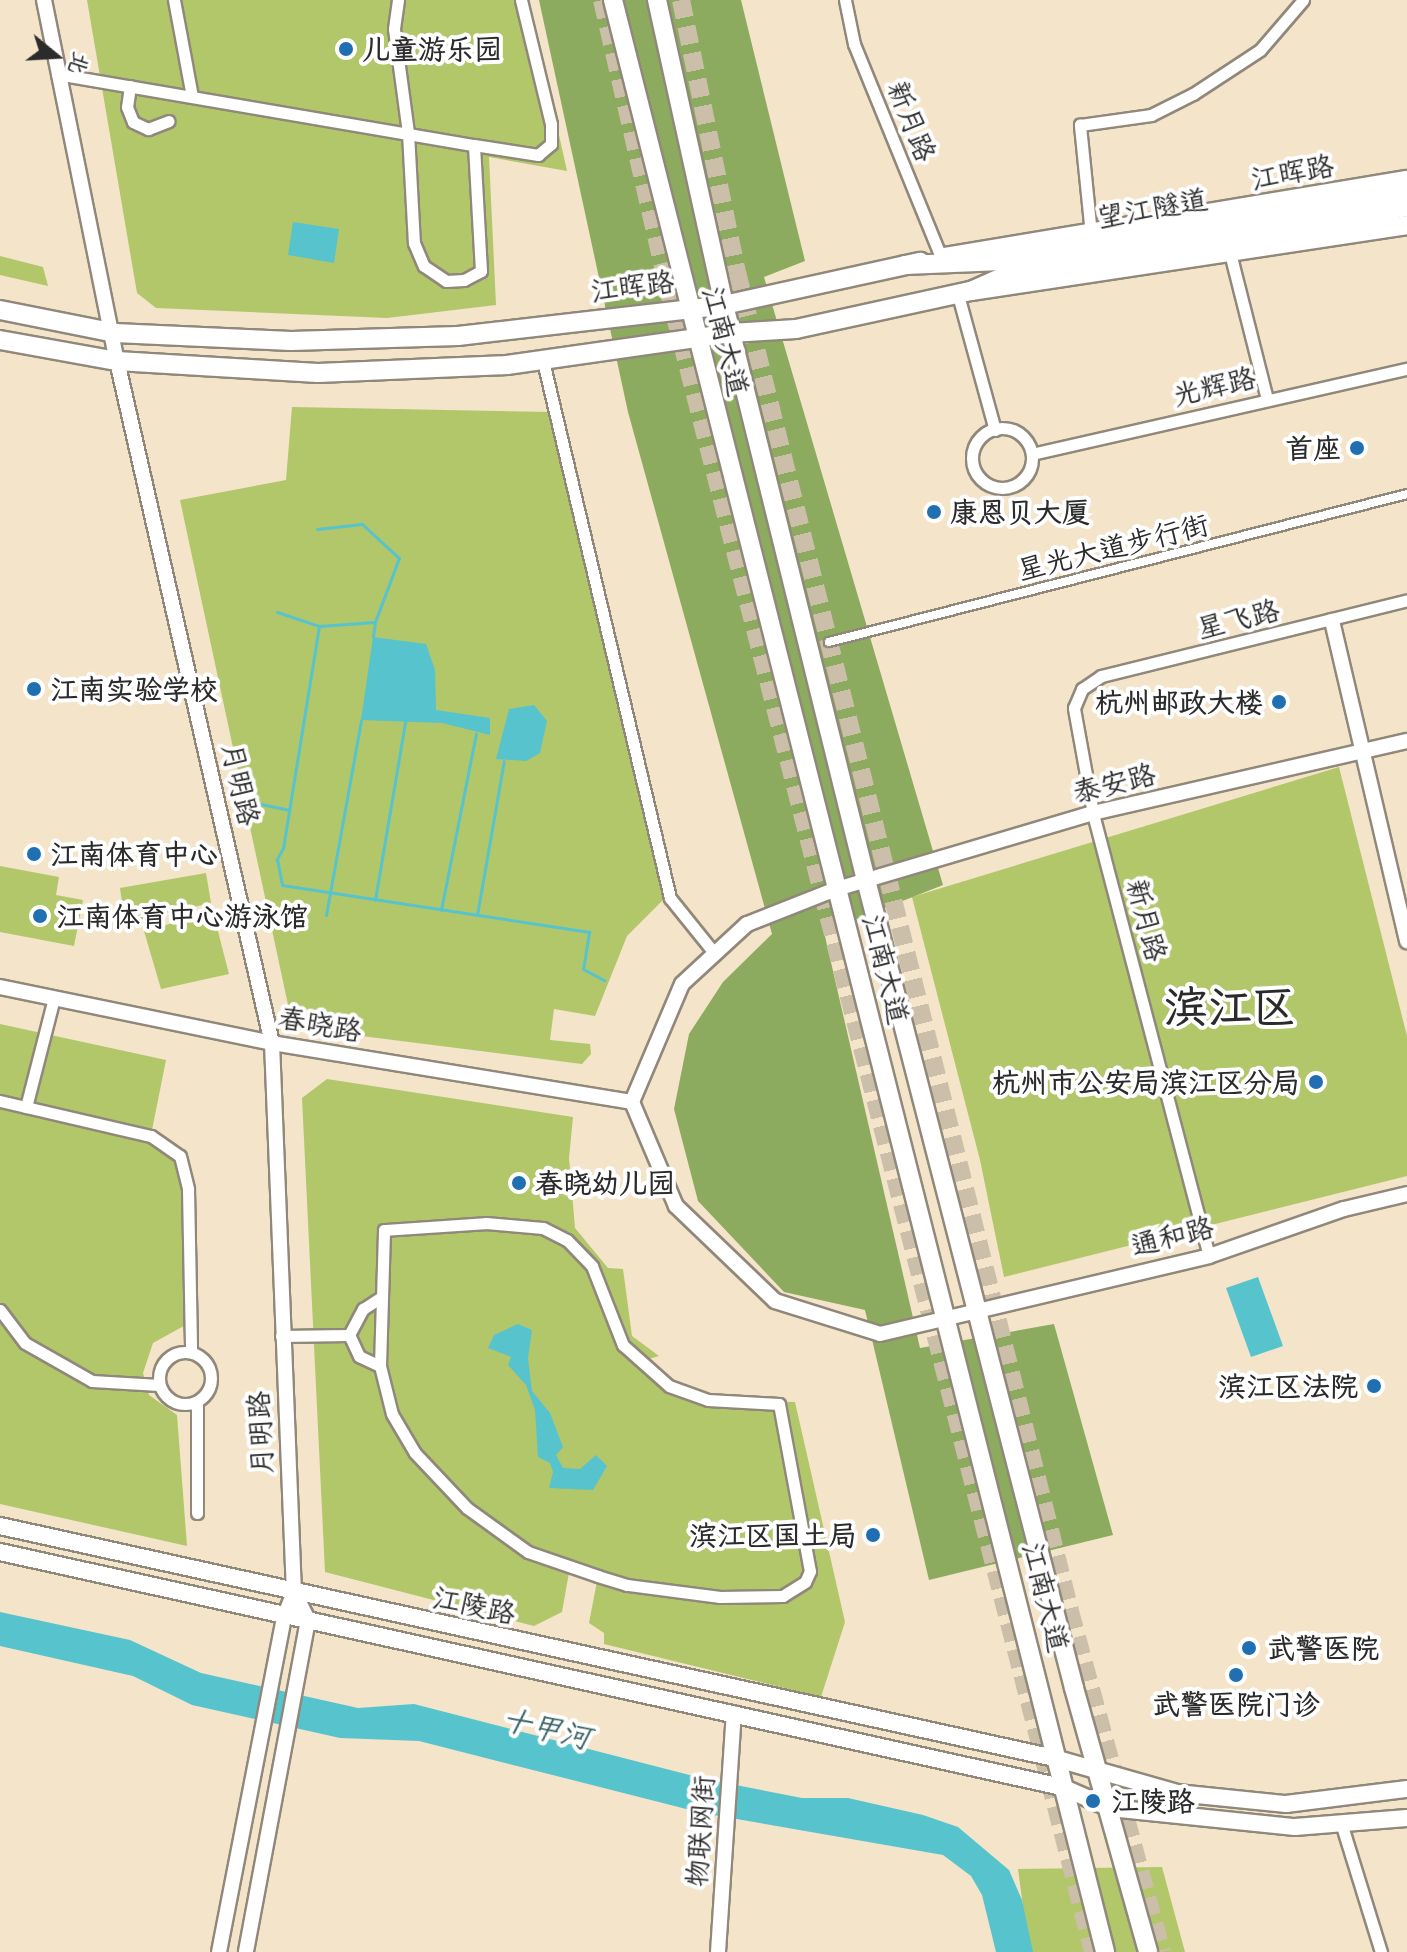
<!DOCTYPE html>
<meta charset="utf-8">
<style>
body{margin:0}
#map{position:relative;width:1407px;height:1952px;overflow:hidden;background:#f4e4ca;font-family:Itim,"LXGW WenKai TC",sans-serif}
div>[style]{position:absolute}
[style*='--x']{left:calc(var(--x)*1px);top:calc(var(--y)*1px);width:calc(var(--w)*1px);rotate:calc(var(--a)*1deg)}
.green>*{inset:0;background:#b2c66a}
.forest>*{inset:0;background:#8dab5e}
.water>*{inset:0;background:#57c4cd}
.stream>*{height:3px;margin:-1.5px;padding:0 1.5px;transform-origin:1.5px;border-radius:1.5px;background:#57c4cd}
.trunk-tunnel>*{height:18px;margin-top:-9px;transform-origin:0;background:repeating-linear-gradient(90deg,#ccbfaa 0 18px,transparent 0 27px)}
.roads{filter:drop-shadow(2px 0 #90887a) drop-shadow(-2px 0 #90887a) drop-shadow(0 2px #90887a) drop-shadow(0 -2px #90887a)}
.pedestrian>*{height:8px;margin:-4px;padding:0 4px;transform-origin:4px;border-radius:4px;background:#fff}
.minor>*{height:11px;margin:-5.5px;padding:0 5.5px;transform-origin:5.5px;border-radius:5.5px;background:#fff}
.minor>.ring{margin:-5.5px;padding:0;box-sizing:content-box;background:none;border:11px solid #fff;border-radius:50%}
.tertiary>*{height:14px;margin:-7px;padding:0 7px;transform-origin:7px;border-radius:7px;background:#fff}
.secondary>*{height:16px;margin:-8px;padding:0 8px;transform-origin:8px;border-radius:8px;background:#fff}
.primary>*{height:18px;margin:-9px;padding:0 9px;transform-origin:9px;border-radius:9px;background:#fff}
.trunk>*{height:18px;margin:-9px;padding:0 9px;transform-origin:9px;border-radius:9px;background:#fff}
.dots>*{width:22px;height:22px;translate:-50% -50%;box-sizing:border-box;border:4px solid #fff;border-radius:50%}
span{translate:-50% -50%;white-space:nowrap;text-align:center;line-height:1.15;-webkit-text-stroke:8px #fff;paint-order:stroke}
.poi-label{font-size:28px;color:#2b2b2b;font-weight:700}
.left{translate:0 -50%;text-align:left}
.right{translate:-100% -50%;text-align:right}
.street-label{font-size:28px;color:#2b2b2b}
.water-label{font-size:30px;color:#3a6164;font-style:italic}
.town-label{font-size:44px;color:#2b2b2b;font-weight:700}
.north{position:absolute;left:16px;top:16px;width:80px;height:80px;-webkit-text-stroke:6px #fff;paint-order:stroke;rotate:108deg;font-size:22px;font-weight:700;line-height:32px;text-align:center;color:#2b2b2b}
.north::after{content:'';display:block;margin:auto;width:28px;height:36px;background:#2b2b2b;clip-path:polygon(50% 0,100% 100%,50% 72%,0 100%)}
</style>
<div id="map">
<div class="green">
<i style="clip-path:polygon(87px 0,529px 0,567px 171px,489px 157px,496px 305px,387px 318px,156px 308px,137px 293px)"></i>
<i style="clip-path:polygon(0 256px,43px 267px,48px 286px,0 275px)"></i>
<i style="clip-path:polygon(292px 407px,552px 412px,664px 899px,627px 936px,595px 1016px,554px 1009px,550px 1040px,590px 1044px,591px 1054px,582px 1064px,314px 1030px,290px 1014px,180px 500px,286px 480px)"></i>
<i style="clip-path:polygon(1339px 767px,1407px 1036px,1407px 1176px,1004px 1277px,980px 1160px,912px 897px)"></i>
<i style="clip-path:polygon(0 866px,59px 877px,56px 895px,83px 900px,74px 946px,0 932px)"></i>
<i style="clip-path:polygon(206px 873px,211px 903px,125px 923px,120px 888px)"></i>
<i style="clip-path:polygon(213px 912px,229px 974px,161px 989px,144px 931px)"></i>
<i style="clip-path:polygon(0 1024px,166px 1060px,151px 1135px,180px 1156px,188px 1189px,191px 1322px,153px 1343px,143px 1373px,149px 1395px,177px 1415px,187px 1546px,0 1504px)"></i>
<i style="clip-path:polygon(327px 1079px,573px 1117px,569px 1158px,575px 1228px,608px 1268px,623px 1269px,632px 1336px,659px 1356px,642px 1361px,669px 1386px,708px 1400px,795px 1402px,845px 1622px,821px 1697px,604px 1644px,604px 1633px,589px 1623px,598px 1576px,570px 1567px,562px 1612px,534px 1626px,325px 1572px,302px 1098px)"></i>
<i style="clip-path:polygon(1162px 1867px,1185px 1952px,1029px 1952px,1018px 1869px)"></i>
</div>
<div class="forest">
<i style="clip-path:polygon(539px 0,741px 0,805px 261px,764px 277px,943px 885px,824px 932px,920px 1348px,1054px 1324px,1113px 1535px,929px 1580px,865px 1310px,784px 1292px,698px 1201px,674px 1109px,689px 1034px,723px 982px,772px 934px,628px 412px)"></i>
</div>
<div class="water">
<i style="clip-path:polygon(293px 222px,339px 229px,334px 263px,288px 255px)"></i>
<i style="clip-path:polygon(373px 637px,426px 644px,435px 670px,436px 710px,490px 718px,490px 735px,442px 723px,361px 720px)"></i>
<i style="clip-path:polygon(534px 705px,547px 721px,540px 753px,526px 761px,496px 759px,509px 709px)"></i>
<i style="clip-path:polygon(1258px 1277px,1283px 1346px,1251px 1357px,1226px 1288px)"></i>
<i style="clip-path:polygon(518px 1324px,532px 1330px,528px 1358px,532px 1391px,550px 1413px,563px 1447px,556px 1455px,563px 1468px,580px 1469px,596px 1455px,607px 1466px,593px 1490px,549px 1488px,553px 1472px,550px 1463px,538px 1457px,535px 1410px,526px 1385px,508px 1365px,511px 1357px,488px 1348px,494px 1335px)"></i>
<i style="clip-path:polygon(0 1612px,130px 1640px,201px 1673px,358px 1708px,414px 1704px,705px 1779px,802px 1798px,848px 1798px,923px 1815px,958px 1827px,1009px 1870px,1022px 1900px,1033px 1952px,996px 1952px,982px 1895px,971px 1876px,943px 1855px,702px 1813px,419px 1741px,340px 1738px,192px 1705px,133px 1676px,0 1646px)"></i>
</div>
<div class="stream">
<i style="--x:317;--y:529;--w:45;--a:-6.3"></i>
<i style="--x:362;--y:524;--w:50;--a:42.6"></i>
<i style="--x:399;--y:558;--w:68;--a:110.6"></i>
<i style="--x:277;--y:612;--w:44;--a:18.4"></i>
<i style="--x:319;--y:626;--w:56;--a:-4.1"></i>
<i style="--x:375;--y:622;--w:15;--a:98"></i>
<i style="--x:319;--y:626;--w:225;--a:99.2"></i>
<i style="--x:283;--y:848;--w:13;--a:119"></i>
<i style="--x:277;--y:859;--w:26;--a:79"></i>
<i style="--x:282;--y:885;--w:311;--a:8.7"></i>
<i style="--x:589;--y:932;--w:37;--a:99"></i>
<i style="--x:583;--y:969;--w:24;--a:28"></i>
<i style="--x:253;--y:813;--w:12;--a:-48"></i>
<i style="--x:261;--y:804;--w:29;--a:12"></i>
<i style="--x:375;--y:900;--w:181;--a:-80.4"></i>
<i style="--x:441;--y:910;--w:180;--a:-78.8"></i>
<i style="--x:326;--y:915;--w:198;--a:-79.8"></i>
<i style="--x:477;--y:915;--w:156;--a:-80.1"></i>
</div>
<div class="trunk-tunnel">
<i style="--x:602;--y:0;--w:296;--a:77.1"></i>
<i style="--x:668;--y:289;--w:1716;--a:75.66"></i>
<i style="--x:681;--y:0;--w:278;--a:78.4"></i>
<i style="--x:737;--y:272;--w:1380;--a:76.03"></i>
<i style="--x:1070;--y:1611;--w:353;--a:74.9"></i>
</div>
<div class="roads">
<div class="pedestrian">
<i style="--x:829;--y:642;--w:597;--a:-14.36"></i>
</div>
<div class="minor">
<i style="--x:174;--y:0;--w:98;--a:79.4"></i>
<i style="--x:398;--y:0;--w:29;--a:98"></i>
<i style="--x:394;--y:29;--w:105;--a:82.3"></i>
<i style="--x:408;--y:133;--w:110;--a:86.9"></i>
<i style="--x:414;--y:243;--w:25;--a:67"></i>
<i style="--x:424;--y:266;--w:27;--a:34"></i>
<i style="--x:446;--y:281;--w:18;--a:-3"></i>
<i style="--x:464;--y:280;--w:19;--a:-28"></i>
<i style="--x:481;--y:271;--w:126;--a:-93.2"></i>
<i style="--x:474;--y:145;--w:65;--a:8.9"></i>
<i style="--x:538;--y:155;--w:17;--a:-40"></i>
<i style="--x:551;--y:144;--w:20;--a:-90"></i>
<i style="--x:551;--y:124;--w:128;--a:-103.6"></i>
<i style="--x:845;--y:0;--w:45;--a:78.4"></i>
<i style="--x:854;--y:44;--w:230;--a:67.8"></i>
<i style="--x:57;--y:74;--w:423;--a:9.7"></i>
<i style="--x:130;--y:86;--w:21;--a:98"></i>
<i style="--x:127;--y:107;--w:16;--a:68"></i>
<i style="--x:133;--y:122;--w:17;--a:25"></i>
<i style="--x:148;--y:129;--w:22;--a:-21"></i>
<i style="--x:1091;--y:234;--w:110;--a:-95.8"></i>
<i style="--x:1080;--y:125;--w:72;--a:-8"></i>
<i style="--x:1151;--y:115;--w:47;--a:-26.6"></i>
<i style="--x:1193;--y:94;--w:80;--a:-33.3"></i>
<i style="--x:1260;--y:50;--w:66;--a:-49.3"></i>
<i style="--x:1229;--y:249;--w:155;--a:75.8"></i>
<i style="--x:958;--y:295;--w:140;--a:74.7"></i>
<i style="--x:543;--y:361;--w:552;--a:76.69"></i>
<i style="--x:670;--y:898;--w:72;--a:51.2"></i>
<i class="ring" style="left:972px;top:428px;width:49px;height:49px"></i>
<i style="--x:1032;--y:454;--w:385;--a:-12.8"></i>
<i style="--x:0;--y:1101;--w:155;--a:13.1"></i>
<i style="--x:151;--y:1136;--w:35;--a:35"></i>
<i style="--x:180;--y:1156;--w:34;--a:76"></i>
<i style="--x:188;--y:1189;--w:163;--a:88.9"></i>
<i style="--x:26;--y:1107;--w:113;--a:-75.6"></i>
<i style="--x:486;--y:1223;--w:57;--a:5"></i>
<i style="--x:543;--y:1228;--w:27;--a:27"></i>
<i style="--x:567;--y:1240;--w:36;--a:46"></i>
<i style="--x:592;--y:1266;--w:85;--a:68.6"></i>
<i style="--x:623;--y:1345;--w:62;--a:41.7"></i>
<i style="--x:669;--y:1386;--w:41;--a:19.7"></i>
<i style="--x:708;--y:1400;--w:71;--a:3.2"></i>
<i style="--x:779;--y:1404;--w:170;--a:79.5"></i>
<i style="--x:810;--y:1571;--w:12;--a:114"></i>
<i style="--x:805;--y:1582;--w:26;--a:148"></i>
<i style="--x:783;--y:1596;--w:63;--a:179.1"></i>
<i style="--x:720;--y:1597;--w:94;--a:-172.6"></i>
<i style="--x:627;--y:1585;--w:30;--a:-163"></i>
<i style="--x:598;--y:1576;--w:74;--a:-161.1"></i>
<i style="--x:528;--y:1552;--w:75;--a:-144.2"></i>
<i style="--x:467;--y:1508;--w:76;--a:-133.4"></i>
<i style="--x:415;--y:1453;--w:45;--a:-120.5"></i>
<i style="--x:392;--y:1414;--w:49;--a:-104"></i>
<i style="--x:380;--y:1366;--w:136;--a:-88.3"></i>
<i style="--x:384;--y:1230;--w:102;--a:-3.9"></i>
<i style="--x:1209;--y:1256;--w:458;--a:-104.7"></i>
<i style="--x:1093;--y:813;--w:107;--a:-100.3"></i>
<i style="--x:1074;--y:708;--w:21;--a:-67"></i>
<i style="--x:1082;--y:689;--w:23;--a:-34"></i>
<i style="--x:1101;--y:676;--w:315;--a:-13.9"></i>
<i style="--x:0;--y:1310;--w:41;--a:52.9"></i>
<i style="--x:25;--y:1343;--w:77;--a:29.6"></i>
<i style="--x:92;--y:1381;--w:67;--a:3.4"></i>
<i style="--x:281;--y:1336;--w:68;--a:-0.8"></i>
<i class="ring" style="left:159px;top:1352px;width:41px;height:41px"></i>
<i style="--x:380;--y:1366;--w:23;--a:-155"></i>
<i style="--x:359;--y:1356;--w:23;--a:-115"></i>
<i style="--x:349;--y:1335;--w:30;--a:-62"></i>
<i style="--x:363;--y:1309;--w:20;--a:-33"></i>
<i style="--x:197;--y:1513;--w:111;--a:-90"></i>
<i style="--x:1342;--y:1826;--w:132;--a:72.8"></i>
</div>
<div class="tertiary">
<i style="--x:44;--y:0;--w:368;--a:78.6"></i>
<i style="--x:117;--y:361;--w:699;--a:77.2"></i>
<i style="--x:272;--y:1043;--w:549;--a:87.71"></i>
<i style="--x:294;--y:1592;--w:31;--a:63"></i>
<i style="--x:308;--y:1620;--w:338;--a:100.6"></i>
<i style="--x:1332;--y:621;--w:329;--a:76.8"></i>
<i style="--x:1407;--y:741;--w:322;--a:167.1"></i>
<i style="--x:1093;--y:813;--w:268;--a:163.5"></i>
<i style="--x:836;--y:889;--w:96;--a:158.5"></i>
<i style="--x:747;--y:924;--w:88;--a:137.3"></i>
<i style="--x:682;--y:984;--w:128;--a:113"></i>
<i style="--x:632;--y:1102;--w:113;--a:67.1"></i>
<i style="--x:676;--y:1206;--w:137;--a:43.8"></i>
<i style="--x:775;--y:1301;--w:110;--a:17.4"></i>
<i style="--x:880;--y:1334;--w:338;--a:-13.3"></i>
<i style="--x:1209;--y:1256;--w:143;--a:-19.2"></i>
<i style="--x:1344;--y:1209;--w:65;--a:-13.4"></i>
<i style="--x:0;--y:987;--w:278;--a:11.6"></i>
<i style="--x:272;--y:1043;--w:365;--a:9.3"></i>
<i style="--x:219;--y:1952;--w:341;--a:-79"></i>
<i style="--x:284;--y:1617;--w:27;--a:-68"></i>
<i style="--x:718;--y:1952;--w:239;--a:-86.2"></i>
</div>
<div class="secondary">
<i style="--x:0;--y:1526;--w:1079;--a:12.41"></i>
<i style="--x:1054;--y:1758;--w:128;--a:15.9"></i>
<i style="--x:1177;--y:1793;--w:110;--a:5.8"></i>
<i style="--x:1286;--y:1804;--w:122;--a:-7.1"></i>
<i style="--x:0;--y:1552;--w:1088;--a:12.48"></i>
<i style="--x:1062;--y:1787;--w:52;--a:23.6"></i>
<i style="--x:1110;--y:1808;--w:186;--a:5.9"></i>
<i style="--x:1295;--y:1827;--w:112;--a:-4.6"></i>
</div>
<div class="primary">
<i style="--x:613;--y:0;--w:2013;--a:75.85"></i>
<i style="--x:657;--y:0;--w:312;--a:77.6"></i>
<i style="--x:724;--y:305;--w:592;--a:76.13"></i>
<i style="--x:866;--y:880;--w:834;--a:75.56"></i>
<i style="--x:1074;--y:1688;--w:274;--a:74.3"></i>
<i style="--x:945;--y:257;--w:468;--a:-9.5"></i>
<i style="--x:0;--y:310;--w:117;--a:11.3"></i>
<i style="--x:115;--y:333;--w:176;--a:2.6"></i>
<i style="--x:291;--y:341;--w:167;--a:-1.7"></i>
<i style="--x:458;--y:336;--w:268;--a:-6.6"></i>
<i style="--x:724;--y:305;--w:201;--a:-12.4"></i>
<i style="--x:0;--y:340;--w:119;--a:10.2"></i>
<i style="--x:117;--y:361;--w:201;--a:3.4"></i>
<i style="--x:318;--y:373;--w:189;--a:-2.4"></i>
<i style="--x:507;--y:365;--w:226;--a:-8.1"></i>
<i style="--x:731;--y:333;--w:65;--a:-3.5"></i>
<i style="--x:796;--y:329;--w:179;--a:-12.3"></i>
<i style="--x:971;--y:291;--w:441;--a:-8.6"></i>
</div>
<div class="trunk">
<i style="--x:905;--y:265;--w:97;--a:-2.4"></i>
<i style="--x:1002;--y:261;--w:411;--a:-9.5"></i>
<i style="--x:971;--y:291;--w:35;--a:-24"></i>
<i style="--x:1003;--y:277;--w:410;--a:-9.8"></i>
</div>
</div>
<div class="dots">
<i style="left:346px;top:49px;background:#1f6fb2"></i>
<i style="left:1357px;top:448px;background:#1f6fb2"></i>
<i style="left:934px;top:512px;background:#1f6fb2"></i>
<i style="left:34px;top:689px;background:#1f6fb2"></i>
<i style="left:1279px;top:702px;background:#1f6fb2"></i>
<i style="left:34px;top:854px;background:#1f6fb2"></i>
<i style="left:40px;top:916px;background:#1f6fb2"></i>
<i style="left:1316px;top:1082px;background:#1f6fb2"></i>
<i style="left:519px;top:1183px;background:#1f6fb2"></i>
<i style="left:1374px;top:1386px;background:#1f6fb2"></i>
<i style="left:873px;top:1535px;background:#1f6fb2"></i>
<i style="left:1249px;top:1648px;background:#1f6fb2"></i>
<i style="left:1236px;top:1675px;background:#1f6fb2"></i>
<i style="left:1093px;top:1801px;background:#1f6fb2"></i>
</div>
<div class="poi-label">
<span class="left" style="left:362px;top:49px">儿童游乐园</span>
<span class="right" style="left:1341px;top:448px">首座</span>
<span class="left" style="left:950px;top:512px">康恩贝大厦</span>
<span class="left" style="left:50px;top:689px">江南实验学校</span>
<span class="right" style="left:1263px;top:702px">杭州邮政大楼</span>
<span class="left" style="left:50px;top:854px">江南体育中心</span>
<span class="left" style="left:56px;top:916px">江南体育中心游泳馆</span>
<span class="right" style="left:1300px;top:1082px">杭州市公安局滨江区分局</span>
<span class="left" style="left:535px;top:1183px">春晓幼儿园</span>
<span class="right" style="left:1358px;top:1386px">滨江区法院</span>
<span class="right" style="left:857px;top:1535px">滨江区国土局</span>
<span class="left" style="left:1267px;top:1648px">武警医院</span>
<span style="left:1236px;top:1704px">武警医院门诊</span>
<span class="left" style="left:1111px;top:1801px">江陵路</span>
</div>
<div class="street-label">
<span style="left:912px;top:121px;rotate:68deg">新月路</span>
<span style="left:1292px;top:172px;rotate:-10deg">江晖路</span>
<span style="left:1152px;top:208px;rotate:-10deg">望江隧道</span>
<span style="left:632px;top:286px;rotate:-7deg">江晖路</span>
<span style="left:726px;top:341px;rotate:76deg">江南大道</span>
<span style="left:1214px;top:386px;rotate:-13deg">光辉路</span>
<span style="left:1113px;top:547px;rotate:-14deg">星光大道步行街</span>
<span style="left:1238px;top:619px;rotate:-14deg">星飞路</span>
<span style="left:1114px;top:783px;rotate:-14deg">泰安路</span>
<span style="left:241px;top:784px;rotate:77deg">月明路</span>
<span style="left:1147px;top:920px;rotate:75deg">新月路</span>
<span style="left:886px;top:969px;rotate:76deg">江南大道</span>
<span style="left:320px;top:1024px;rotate:10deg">春晓路</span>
<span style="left:1172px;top:1236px;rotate:-14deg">通和路</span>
<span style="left:260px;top:1433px;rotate:-93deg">月明路</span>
<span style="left:1046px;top:1597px;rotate:76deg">江南大道</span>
<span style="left:474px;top:1605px;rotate:12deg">江陵路</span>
<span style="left:700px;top:1831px;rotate:-86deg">物联网街</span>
</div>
<div class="water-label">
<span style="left:546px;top:1729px;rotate:13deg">十甲河</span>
</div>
<div class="town-label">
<span style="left:1230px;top:1007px">滨江区</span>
</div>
<div class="north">北</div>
</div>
